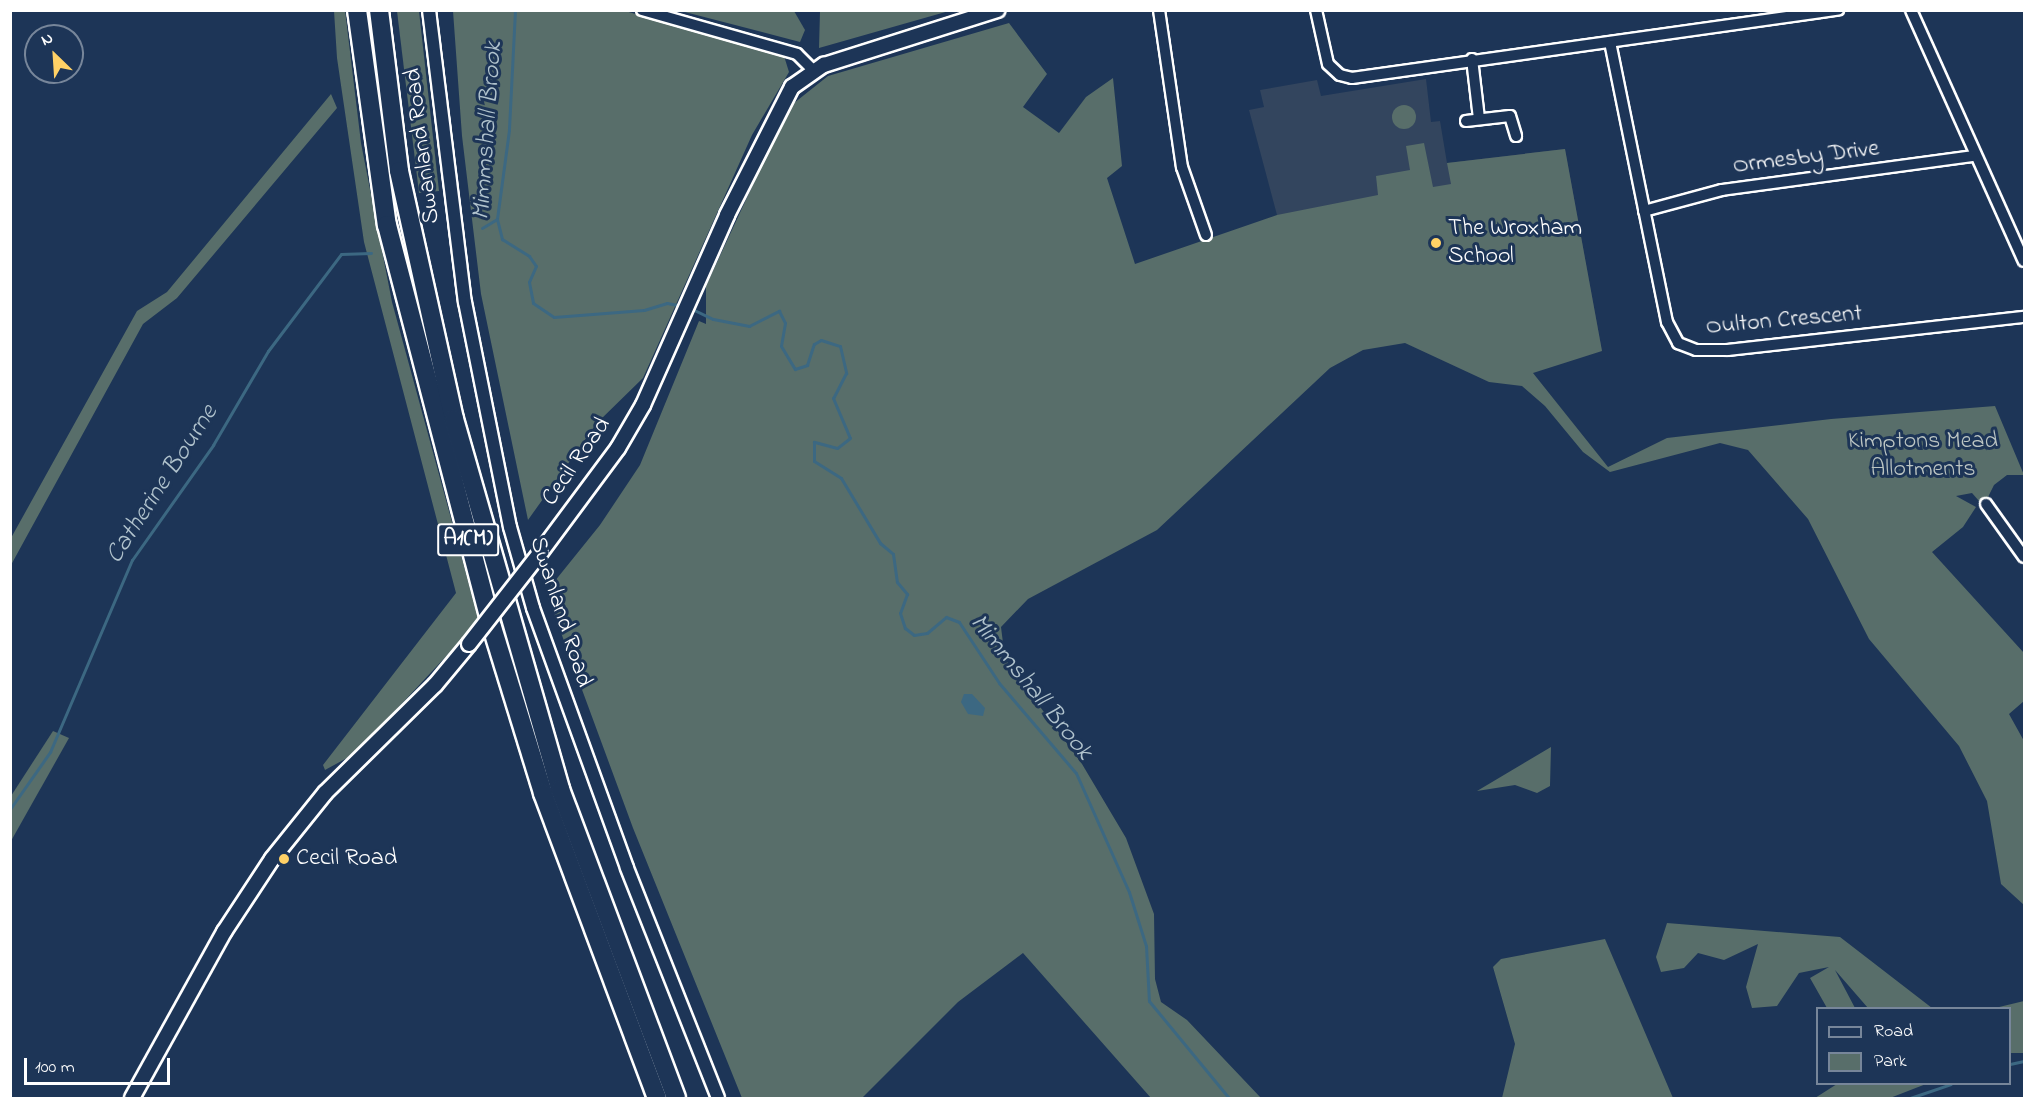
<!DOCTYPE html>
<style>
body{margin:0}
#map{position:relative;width:2035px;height:1109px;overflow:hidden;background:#1d3557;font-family:"Indie Flower",sans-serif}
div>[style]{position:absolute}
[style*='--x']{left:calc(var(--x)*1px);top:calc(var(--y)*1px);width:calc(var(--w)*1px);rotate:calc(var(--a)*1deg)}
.built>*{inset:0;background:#33455e}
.green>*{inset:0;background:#586e6a}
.round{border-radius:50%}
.water>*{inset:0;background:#3c6882}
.stream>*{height:3px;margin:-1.5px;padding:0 1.5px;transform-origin:1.5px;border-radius:1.5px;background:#3c6882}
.roads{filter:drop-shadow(2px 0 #fff) drop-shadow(-2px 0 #fff) drop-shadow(0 2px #fff) drop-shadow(0 -2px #fff)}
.minor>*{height:10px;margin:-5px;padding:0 5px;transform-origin:5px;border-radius:5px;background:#1d3557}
.tertiary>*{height:12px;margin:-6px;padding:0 6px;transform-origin:6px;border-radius:6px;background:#1d3557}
.secondary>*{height:14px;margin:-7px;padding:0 7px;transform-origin:7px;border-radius:7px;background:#1d3557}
.motorway>*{height:18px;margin:-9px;padding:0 9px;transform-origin:9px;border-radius:9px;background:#1d3557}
.bridges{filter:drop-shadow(2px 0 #fff) drop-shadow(-2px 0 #fff) drop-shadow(0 2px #fff) drop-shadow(0 -2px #fff)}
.secondary-bridge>*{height:14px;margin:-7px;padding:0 7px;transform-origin:7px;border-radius:7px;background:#1d3557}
.dots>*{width:16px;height:16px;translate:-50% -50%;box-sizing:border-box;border:3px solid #1d3557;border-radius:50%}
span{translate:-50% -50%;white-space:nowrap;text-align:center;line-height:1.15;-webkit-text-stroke:6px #1d3557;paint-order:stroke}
.shield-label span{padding:2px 4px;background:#1d3557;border:2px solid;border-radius:4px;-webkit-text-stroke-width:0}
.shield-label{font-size:22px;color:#fff;font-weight:700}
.street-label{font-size:24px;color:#fff}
.poi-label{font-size:24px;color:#fff}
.left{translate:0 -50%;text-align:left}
.park-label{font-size:24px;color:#bcc5c3}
.water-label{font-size:26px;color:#b1c3cd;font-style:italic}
.frame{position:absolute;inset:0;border:12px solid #fff;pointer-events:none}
.legend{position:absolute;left:1816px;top:1007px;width:195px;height:78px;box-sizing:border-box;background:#1d3557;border:2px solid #77869a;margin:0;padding:8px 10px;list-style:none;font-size:18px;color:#fff}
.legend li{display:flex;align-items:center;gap:12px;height:30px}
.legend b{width:30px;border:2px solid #77869a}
.north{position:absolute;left:24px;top:24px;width:60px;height:60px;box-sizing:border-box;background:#1d3557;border:2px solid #77869a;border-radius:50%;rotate:335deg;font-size:16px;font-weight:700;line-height:24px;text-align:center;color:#fff}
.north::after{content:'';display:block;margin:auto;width:21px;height:27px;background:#ffd166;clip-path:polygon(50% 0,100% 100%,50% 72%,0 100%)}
.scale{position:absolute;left:24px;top:1058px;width:146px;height:27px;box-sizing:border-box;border:3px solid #fff;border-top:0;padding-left:8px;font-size:18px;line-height:21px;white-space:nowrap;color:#fff;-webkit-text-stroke:4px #1d3557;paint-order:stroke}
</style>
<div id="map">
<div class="built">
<i style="clip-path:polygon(1426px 79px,1431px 122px,1440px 121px,1447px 163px,1565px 149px,1602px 351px,1277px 215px,1249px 110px,1264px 107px,1260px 90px,1317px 80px,1321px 96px)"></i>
</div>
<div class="green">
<i style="clip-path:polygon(345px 10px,361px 143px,392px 302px,479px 621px,379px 728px,347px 758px,325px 770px,323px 765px,456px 593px,364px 242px,337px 58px,334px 11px)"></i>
<i style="clip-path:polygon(397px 11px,419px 11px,439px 191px,419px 193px)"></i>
<i style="clip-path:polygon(453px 11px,625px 11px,784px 56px,789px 72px,752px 135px,643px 378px,597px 423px,528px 520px,481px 294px,462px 136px)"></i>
<i style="clip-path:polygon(681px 11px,794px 11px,805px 30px,800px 42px)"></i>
<i style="clip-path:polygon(820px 11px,820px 10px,949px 11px,819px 48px)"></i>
<i style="clip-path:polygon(1009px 23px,1047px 74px,1023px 107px,1059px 133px,1086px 97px,1113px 78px,1122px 166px,1107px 178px,1135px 264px,1277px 215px,1378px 195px,1376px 176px,1410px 170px,1406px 146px,1424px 143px,1433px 187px,1451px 184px,1447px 163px,1565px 149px,1602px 351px,1533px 373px,1608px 467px,1667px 438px,1831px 419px,1995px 406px,2024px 475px,2007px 475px,1994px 485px,1987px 499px,1979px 501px,1972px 493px,1956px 496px,1976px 507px,1963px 527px,1932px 552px,2024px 653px,2024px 701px,2009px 714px,2024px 741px,2024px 905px,2001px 884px,1987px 801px,1959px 746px,1869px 639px,1808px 519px,1748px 450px,1720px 443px,1610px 472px,1583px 452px,1545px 406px,1522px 386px,1489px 382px,1405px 343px,1363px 350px,1330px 368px,1157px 530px,1028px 599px,1001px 627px,1005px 659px,1082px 764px,1126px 838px,1154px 914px,1155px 979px,1161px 1002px,1187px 1020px,1261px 1098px,1151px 1098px,1023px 953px,958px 1002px,862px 1098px,742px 1098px,633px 828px,546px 592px,600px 525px,640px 465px,699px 321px,706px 324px,706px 286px,789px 107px,828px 76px)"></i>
<i style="clip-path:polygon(331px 94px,337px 108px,177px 298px,143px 324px,11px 565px,11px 538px,137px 311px,167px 292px)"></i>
<i class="round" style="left:1392px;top:105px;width:24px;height:24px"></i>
<i style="clip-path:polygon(53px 731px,69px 738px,11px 841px,11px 796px)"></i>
<i style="clip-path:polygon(1551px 747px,1550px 786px,1537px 793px,1515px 785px,1477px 791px)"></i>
<i style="clip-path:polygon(1667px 923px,1840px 937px,1932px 1008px,1868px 1008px,1835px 970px,1855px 1008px,1827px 1008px,1810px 978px,1829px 967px,1799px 973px,1777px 1006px,1752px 1008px,1746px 987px,1758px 944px,1724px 960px,1698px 953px,1684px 968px,1661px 972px,1656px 957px)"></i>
<i style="clip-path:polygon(1605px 939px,1673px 1098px,1502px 1098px,1515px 1044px,1493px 967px,1501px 959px)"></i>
<i style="clip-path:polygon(2024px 1001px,2024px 1053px,2010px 1053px,2010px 1008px,1995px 1008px)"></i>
<i style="clip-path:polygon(1837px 1084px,1926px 1084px,1890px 1098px,1815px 1098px)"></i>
</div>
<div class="water">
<i style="clip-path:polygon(964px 694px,972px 694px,985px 708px,983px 716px,968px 714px,961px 702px)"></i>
</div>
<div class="stream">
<i style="--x:515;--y:10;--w:120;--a:92.9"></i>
<i style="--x:509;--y:130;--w:90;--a:97.7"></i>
<i style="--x:497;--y:219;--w:21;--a:76"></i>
<i style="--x:502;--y:239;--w:32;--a:32"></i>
<i style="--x:529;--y:256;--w:12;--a:55"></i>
<i style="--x:536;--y:266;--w:17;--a:114"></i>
<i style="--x:529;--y:282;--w:21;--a:79"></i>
<i style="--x:533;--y:303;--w:25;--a:34"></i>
<i style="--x:554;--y:317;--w:90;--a:-4.4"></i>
<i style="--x:644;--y:310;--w:24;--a:-17"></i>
<i style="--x:667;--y:303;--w:16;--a:11"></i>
<i style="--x:482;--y:228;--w:17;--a:-31"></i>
<i style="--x:690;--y:308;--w:25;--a:26"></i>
<i style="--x:713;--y:319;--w:37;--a:11"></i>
<i style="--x:749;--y:326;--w:34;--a:-27"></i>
<i style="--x:779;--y:311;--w:13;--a:63"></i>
<i style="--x:785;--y:323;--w:23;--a:100"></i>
<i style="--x:781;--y:346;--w:27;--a:59"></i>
<i style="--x:795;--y:369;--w:13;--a:-18"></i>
<i style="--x:807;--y:365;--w:22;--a:-72"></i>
<i style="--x:814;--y:344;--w:8;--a:-30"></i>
<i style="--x:821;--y:340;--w:20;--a:18"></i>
<i style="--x:840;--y:346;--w:28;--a:77"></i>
<i style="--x:846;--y:373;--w:28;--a:117"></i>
<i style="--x:833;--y:398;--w:43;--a:67"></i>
<i style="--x:850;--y:438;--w:16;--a:142"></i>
<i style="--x:837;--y:448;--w:24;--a:-165"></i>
<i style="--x:814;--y:442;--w:19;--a:90"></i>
<i style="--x:814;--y:461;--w:32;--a:32"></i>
<i style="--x:841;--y:478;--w:76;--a:59"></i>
<i style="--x:880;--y:543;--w:17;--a:40"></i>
<i style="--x:893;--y:554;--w:28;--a:82"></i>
<i style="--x:897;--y:582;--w:16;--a:50"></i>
<i style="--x:907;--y:594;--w:20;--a:110"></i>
<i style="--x:900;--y:613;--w:16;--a:72"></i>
<i style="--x:905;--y:628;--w:11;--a:38"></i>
<i style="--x:914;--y:635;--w:13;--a:-9"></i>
<i style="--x:927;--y:633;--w:25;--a:-40"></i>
<i style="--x:946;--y:617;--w:14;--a:21"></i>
<i style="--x:959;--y:622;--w:73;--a:56.7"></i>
<i style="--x:999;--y:683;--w:118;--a:49.5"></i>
<i style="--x:1076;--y:773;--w:130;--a:66"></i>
<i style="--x:1129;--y:892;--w:57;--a:72.5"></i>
<i style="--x:1146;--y:946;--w:55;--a:86.9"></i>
<i style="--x:1149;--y:1001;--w:126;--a:50.5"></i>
<i style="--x:10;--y:809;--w:70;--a:-54.9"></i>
<i style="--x:50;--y:752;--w:209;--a:-66.9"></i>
<i style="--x:132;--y:560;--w:141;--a:-54.8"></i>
<i style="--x:213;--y:445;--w:109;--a:-59.7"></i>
<i style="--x:268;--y:351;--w:121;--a:-53"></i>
<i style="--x:341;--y:254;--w:30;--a:-2"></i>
<i style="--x:2010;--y:1064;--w:14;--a:-12"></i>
<i style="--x:1910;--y:1098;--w:43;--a:-18.9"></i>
</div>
<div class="roads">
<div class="minor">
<i style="--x:642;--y:10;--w:161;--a:15.8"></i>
<i style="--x:797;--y:54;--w:23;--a:45"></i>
<i style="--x:1159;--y:10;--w:159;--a:81.7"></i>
<i style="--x:1182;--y:167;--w:72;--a:70.6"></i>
<i style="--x:1316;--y:10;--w:55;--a:77.5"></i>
<i style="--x:1328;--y:64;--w:16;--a:43"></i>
<i style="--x:1340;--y:75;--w:12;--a:14"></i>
<i style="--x:1352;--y:78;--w:491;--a:-8"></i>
<i style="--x:1911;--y:10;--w:275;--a:65.8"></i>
<i style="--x:1610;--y:42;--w:286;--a:78.5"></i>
<i style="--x:1667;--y:322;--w:24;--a:62"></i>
<i style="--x:1678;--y:343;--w:19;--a:21"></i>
<i style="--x:1696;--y:350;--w:32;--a:0"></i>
<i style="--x:1728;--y:350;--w:298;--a:-6.4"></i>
<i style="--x:1472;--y:59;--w:60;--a:83.3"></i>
<i style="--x:1466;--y:121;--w:44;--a:-6.5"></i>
<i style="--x:1510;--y:116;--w:21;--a:73"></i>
<i style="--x:1644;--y:211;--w:81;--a:-15.1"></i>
<i style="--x:1722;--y:190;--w:255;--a:-7.7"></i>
<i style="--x:1986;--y:504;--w:65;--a:54.4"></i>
</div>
<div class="tertiary">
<i style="--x:429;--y:10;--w:294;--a:83"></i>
<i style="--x:465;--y:302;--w:229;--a:78.7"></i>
<i style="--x:510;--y:527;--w:84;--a:74.1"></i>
<i style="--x:533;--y:608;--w:276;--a:70.1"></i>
<i style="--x:627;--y:868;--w:247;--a:68.4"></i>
</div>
<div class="secondary">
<i style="--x:540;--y:553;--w:131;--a:-53.4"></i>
<i style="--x:618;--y:448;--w:50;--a:-59.8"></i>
<i style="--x:643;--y:405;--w:208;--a:-66.1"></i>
<i style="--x:727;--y:215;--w:144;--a:-63.1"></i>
<i style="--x:792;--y:87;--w:39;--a:-35"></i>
<i style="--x:824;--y:65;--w:182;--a:-17.6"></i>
<i style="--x:132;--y:1098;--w:190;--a:-61"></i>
<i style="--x:224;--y:932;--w:87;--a:-56.7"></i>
<i style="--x:272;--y:859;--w:85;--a:-51.2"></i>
<i style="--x:325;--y:793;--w:154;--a:-44.5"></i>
<i style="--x:435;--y:685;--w:53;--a:-50.3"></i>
</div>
<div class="motorway">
<i style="--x:357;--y:10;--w:217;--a:82.1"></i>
<i style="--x:387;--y:225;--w:415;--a:75.4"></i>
<i style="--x:492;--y:627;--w:174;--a:72.9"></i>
<i style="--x:543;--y:793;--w:326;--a:69.5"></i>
<i style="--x:379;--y:10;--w:162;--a:82.9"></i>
<i style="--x:399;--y:171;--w:254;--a:77.5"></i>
<i style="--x:454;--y:419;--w:385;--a:74"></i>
<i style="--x:560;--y:789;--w:330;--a:69.4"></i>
</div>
</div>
<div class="bridges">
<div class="secondary-bridge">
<i style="--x:469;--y:644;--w:115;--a:-52"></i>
</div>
</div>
<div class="dots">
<i style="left:1436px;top:243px;background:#ffd166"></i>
<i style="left:284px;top:859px;background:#ffd166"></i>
</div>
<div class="shield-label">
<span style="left:468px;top:540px">A1(M)</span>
</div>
<div class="street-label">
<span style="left:423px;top:146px;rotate:-97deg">Swanland Road</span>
<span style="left:1806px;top:158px;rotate:-7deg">Ormesby Drive</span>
<span style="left:1784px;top:321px;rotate:-5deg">Oulton Crescent</span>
<span style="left:577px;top:462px;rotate:-55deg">Cecil Road</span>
<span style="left:560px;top:612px;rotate:72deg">Swanland Road</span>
</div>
<div class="poi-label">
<span class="left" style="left:1448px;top:243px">The Wroxham<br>School</span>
<span class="left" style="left:296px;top:859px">Cecil Road</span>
</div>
<div class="park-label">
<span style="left:1923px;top:456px">Kimptons Mead<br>Allotments</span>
</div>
<div class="water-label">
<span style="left:489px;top:131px;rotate:-86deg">Mimmshall Brook</span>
<span style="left:163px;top:485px;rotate:-57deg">Catherine Bourne</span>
<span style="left:1030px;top:688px;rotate:51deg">Mimmshall Brook</span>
</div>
<div class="frame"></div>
<ul class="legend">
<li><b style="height:8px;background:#1d3557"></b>Road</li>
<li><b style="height:16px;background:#586e6a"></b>Park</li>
</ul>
<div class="north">N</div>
<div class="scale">100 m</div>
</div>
